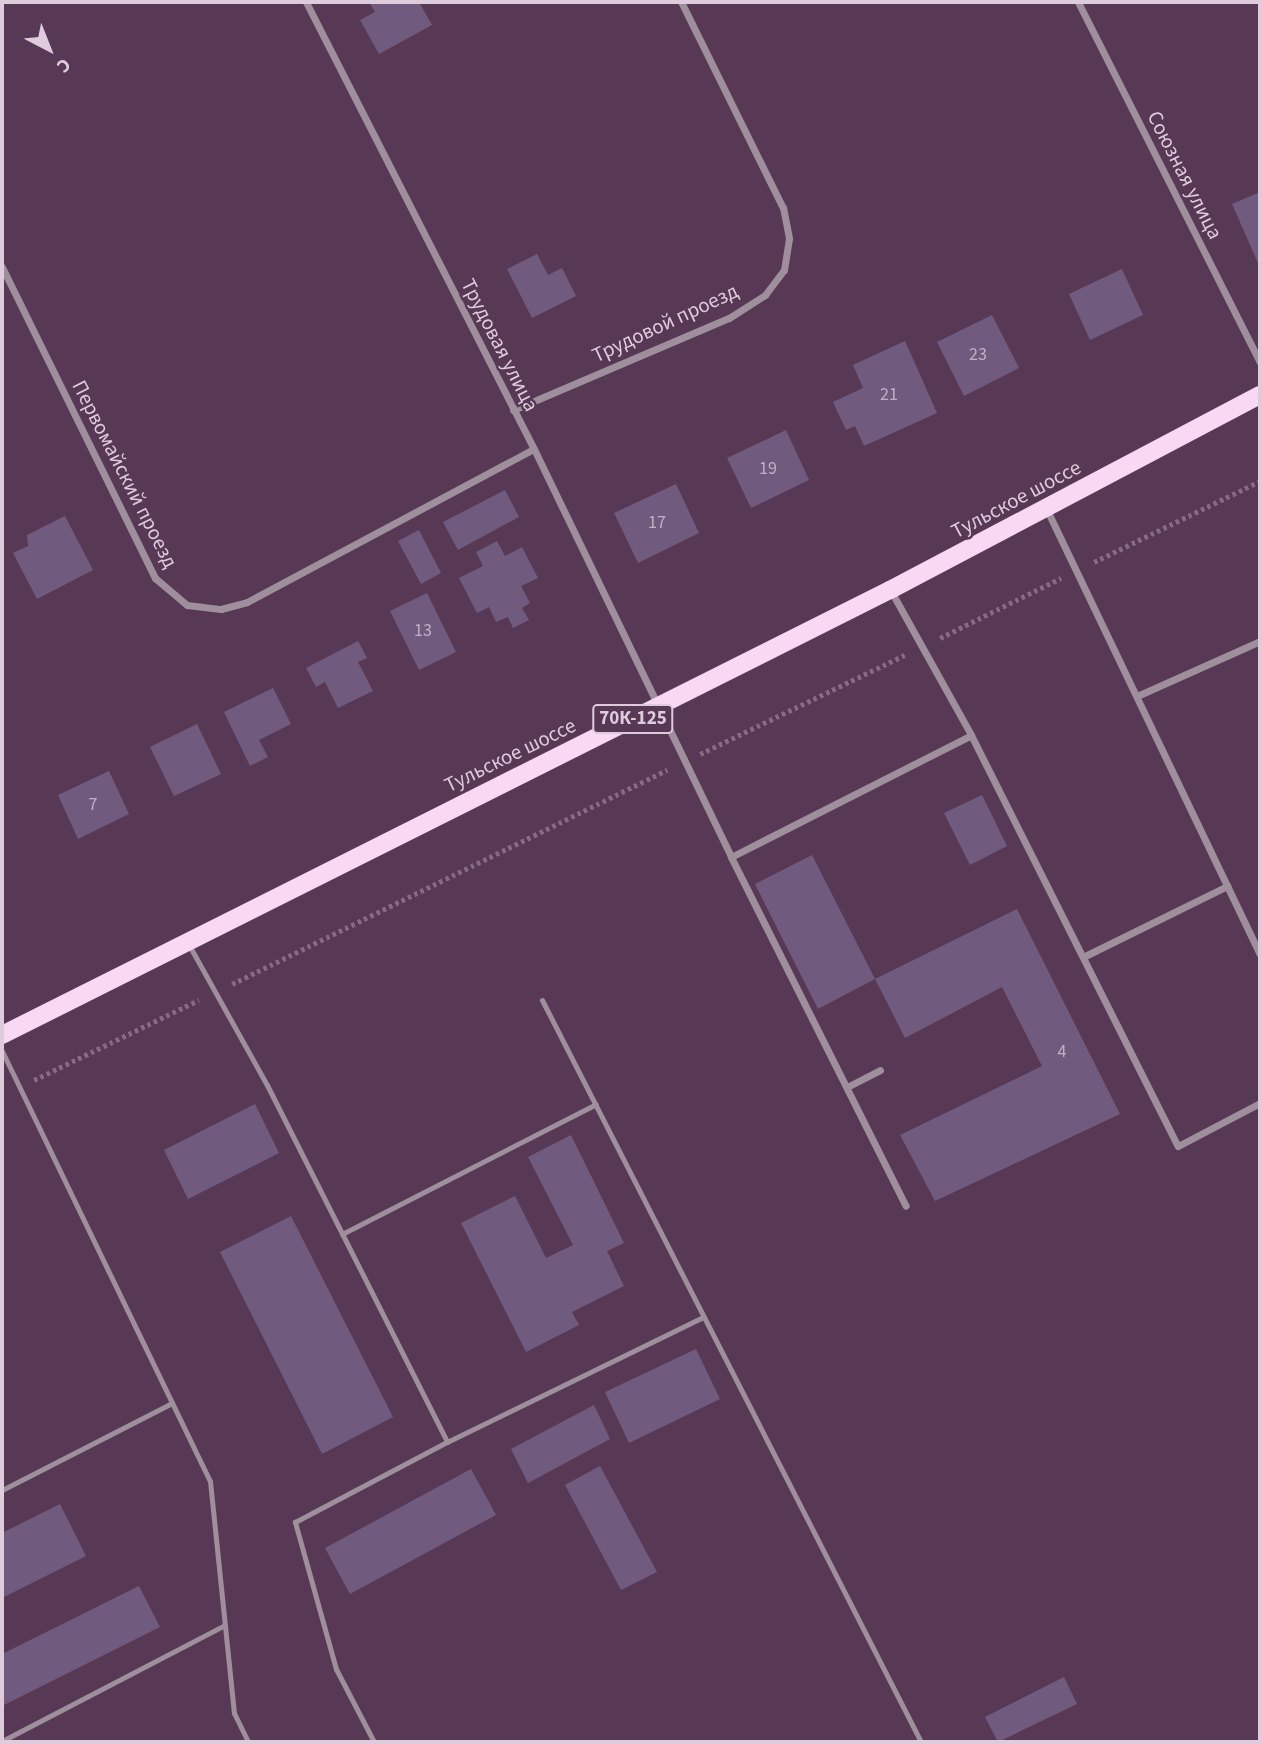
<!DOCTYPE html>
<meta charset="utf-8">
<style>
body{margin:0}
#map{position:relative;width:1262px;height:1744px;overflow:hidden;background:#583955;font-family:"Source Sans 3",sans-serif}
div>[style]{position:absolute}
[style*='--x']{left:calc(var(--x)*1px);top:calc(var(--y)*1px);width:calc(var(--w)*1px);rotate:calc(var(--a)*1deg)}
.building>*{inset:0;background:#705b7f}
.path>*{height:4.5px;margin-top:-2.25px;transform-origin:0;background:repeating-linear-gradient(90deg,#866b84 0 3.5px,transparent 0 7px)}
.lane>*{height:5px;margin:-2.5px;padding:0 2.5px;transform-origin:2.5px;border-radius:2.5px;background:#9f8f9d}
.street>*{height:7px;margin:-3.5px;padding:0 3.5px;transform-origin:3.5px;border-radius:3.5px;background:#9f8f9d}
.primary>*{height:18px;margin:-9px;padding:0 9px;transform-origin:9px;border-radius:9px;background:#f9d8f4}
span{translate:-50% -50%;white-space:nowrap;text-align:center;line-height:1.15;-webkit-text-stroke:5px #583955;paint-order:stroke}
.number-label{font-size:18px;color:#c2afc5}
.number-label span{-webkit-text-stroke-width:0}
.shield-label span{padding:2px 5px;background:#583955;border:2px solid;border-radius:5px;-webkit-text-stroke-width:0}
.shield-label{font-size:19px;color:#decbdc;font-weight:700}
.street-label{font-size:21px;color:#decbdc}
.frame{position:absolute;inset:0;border:4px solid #decbdc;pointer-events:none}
.north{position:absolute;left:14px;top:14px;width:70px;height:70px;-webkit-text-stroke:5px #583955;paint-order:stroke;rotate:138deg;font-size:19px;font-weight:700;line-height:28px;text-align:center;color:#decbdc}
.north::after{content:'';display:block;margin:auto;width:24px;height:32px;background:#decbdc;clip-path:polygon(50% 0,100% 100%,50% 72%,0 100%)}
</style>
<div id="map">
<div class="building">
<i style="clip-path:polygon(369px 2px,419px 2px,432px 25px,379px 54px,360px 20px,375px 12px)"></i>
<i style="clip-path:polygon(1260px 192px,1260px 261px,1258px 263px,1232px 204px)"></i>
<i style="clip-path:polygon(537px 254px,548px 275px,562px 268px,576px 296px,532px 318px,507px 269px)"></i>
<i style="clip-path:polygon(1122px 269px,1143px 315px,1090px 340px,1069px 294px)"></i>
<i style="clip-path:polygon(992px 315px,1019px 368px,964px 396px,937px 342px)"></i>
<i style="clip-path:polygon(905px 341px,937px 413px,864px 446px,855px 426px,846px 430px,833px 402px,863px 388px,853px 365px)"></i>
<i style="clip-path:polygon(786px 430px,809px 480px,751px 508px,727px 458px)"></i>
<i style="clip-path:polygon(676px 484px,699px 533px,638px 563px,614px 513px)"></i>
<i style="clip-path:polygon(505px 490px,519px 517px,458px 550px,443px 522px)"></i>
<i style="clip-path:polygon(65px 516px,93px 570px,37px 599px,13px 553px,28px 546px,27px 535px)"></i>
<i style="clip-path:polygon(419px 530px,441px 573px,421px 584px,398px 541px)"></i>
<i style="clip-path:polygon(497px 541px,505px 556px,522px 547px,538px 578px,521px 586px,530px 603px,522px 608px,529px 620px,513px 628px,508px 617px,496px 622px,489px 607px,477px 613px,459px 578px,483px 566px,476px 552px)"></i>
<i style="clip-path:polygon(427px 593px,456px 652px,419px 670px,390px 611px)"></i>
<i style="clip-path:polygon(358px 641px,367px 658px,358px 662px,373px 691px,338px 708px,325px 682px,316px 687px,306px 668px)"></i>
<i style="clip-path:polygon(273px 688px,291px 724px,259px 740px,268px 757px,250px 766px,224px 712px)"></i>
<i style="clip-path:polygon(197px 724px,221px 774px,174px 796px,150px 747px)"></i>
<i style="clip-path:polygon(109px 771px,129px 814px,78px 839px,58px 795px)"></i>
<i style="clip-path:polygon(982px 795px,1007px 846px,970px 865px,944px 813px)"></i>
<i style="clip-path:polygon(812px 855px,875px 979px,818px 1009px,755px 884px)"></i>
<i style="clip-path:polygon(1017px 909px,1120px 1114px,935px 1201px,900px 1135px,1042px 1066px,1002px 987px,905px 1038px,875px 979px)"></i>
<i style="clip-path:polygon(255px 1104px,279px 1153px,188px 1199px,164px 1150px)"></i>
<i style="clip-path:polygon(571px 1135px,624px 1243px,607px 1251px,624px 1286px,572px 1312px,579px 1325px,526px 1352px,461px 1223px,515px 1196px,546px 1258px,573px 1245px,528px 1157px)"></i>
<i style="clip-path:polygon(291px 1216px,393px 1417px,322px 1454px,220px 1252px)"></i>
<i style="clip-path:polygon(696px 1349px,720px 1399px,629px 1443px,605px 1392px)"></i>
<i style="clip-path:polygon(594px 1405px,610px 1439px,528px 1483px,511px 1449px)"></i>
<i style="clip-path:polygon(600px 1466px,657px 1572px,621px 1590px,565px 1485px)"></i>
<i style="clip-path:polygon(471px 1469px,496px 1515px,350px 1594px,325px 1548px)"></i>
<i style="clip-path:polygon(60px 1504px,86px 1556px,2px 1598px,2px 1533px)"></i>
<i style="clip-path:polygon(139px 1586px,160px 1627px,2px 1706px,2px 1654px)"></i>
<i style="clip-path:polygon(1064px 1677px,1077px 1704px,998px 1742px,985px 1717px)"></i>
</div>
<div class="path">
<i style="--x:1094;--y:562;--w:185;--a:-26"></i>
<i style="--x:940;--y:638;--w:135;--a:-26.4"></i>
<i style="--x:700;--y:754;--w:230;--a:-25.8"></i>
<i style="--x:232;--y:984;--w:485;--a:-26.2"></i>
<i style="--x:34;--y:1080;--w:183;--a:-25.9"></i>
</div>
<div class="lane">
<i style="--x:189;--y:945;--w:160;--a:60.9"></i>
<i style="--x:267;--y:1085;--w:400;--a:63.2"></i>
<i style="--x:542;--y:1000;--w:833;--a:62.94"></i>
<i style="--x:2;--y:1051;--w:478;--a:64.2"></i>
<i style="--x:210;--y:1481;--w:233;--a:84.1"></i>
<i style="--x:234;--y:1713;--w:32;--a:64"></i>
<i style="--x:342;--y:1234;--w:285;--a:-27.1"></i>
<i style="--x:2;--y:1490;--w:191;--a:-27.1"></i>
<i style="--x:2;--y:1741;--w:251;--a:-27.5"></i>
<i style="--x:374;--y:1742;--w:82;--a:-117.5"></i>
<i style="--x:336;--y:1669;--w:153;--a:-105.6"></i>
<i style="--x:295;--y:1522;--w:172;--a:-27.8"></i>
<i style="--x:447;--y:1442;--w:285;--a:-26"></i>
</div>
<div class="street">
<i style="--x:306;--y:2;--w:502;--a:62.98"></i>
<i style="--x:534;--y:449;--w:453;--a:64.2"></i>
<i style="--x:731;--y:857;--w:269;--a:-26.9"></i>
<i style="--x:1078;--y:2;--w:404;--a:63.2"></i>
<i style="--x:2;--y:267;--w:347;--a:63.8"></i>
<i style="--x:155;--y:578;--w:42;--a:40.2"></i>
<i style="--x:187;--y:605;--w:34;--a:7"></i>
<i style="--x:221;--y:609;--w:27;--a:-15"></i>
<i style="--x:247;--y:602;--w:325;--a:-28.1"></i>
<i style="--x:513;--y:410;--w:235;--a:-23.1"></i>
<i style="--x:729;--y:318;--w:43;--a:-32.6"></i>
<i style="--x:765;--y:295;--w:31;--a:-53"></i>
<i style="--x:784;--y:270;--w:32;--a:-81"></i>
<i style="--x:789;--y:238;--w:31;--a:-101"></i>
<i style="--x:783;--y:208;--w:230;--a:-116.3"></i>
<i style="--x:1047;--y:510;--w:492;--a:64.4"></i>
<i style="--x:891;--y:591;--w:165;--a:60.9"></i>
<i style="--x:971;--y:735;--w:460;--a:63.3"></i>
<i style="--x:1178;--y:1146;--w:93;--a:-27.7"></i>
<i style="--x:1137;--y:696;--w:135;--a:-24.1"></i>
<i style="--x:731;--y:857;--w:390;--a:63.4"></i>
<i style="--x:1083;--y:957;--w:161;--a:-26.2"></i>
<i style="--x:847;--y:1087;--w:37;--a:-27"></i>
</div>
<div class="primary">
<i style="--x:2;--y:1035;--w:993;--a:-26.62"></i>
<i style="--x:890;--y:590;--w:418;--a:-27.8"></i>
</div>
<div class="number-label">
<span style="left:978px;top:355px">23</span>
<span style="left:889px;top:395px">21</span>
<span style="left:768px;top:469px">19</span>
<span style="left:657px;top:523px">17</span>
<span style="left:423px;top:631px">13</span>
<span style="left:93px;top:805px">7</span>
<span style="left:1062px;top:1052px">4</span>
</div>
<div class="shield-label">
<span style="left:633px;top:719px">70К-125</span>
</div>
<div class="street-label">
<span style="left:1185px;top:175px;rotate:63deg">Союзная улица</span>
<span style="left:665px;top:323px;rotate:-25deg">Трудовой проезд</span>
<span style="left:500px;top:345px;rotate:63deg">Трудовая улица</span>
<span style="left:125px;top:474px;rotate:63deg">Первомайский проезд</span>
<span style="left:1016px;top:499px;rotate:-28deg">Тульское шоссе</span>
<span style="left:510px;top:755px;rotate:-26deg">Тульское шоссе</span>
</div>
<div class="frame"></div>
<div class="north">С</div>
</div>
